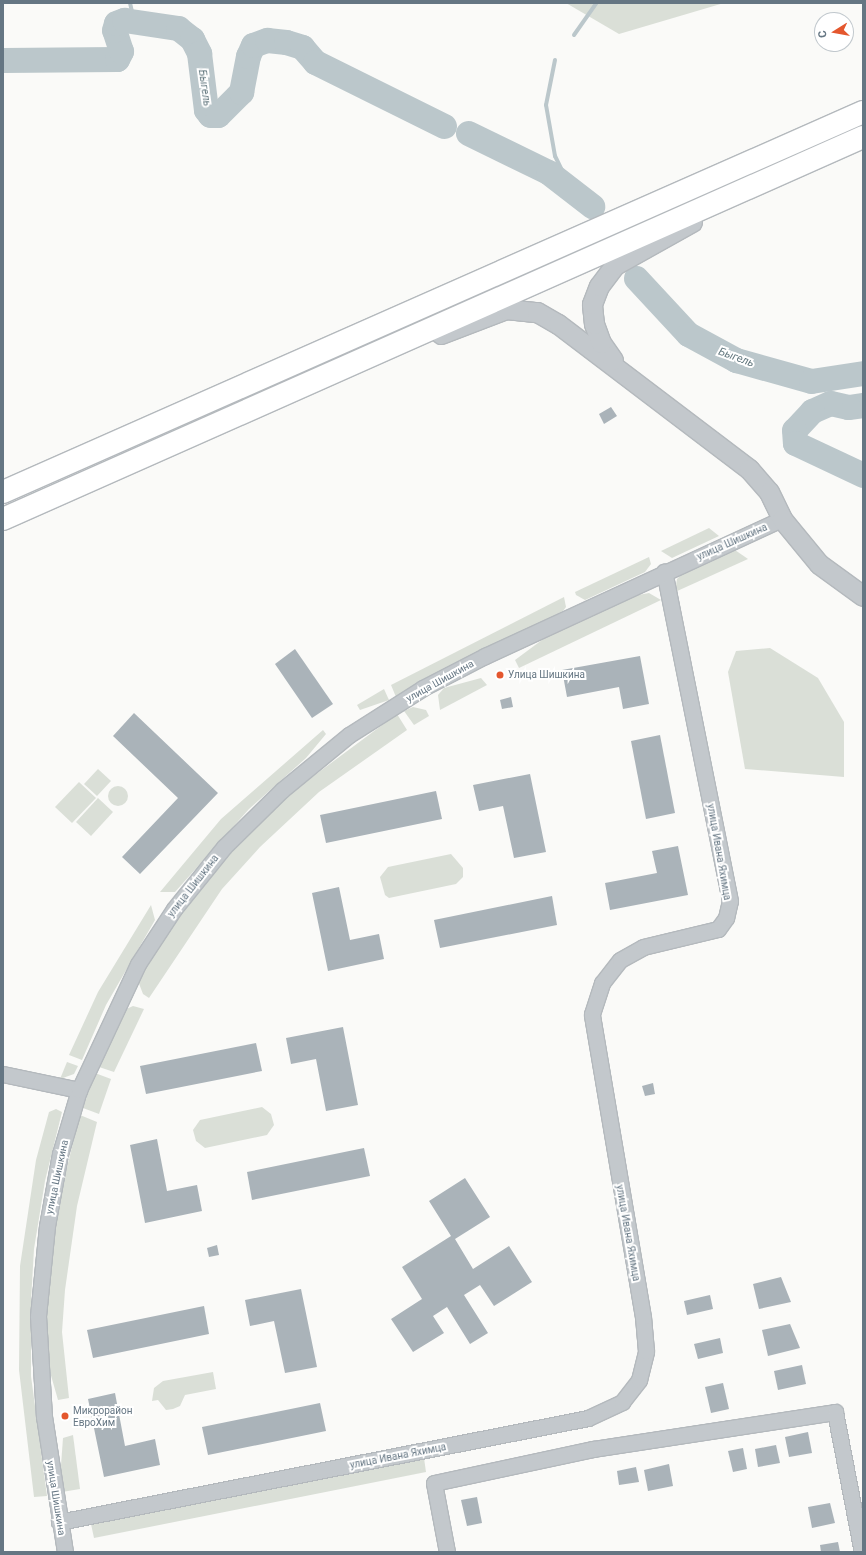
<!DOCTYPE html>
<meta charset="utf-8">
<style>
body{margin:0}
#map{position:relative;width:866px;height:1555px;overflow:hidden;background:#fafaf8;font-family:Roboto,sans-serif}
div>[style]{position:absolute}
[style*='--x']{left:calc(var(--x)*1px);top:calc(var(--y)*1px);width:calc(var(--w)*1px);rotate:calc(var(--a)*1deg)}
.green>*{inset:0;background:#dadfd7}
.round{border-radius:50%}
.stream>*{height:4px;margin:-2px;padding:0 2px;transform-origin:2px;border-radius:2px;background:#bbc7cb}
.river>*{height:25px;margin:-12.5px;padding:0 12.5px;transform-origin:12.5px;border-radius:12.5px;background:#bbc7cb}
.building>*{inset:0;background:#aab3b9}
.roads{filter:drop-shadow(1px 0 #b4b9bd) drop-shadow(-1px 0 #b4b9bd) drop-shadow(0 1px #b4b9bd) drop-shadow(0 -1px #b4b9bd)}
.minor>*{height:15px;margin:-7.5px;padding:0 7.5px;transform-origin:7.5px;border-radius:7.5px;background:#c3c8cc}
.tertiary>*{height:19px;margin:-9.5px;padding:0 9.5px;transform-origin:9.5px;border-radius:9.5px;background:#c3c8cc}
.trunk>*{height:22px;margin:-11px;padding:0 11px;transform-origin:11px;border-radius:11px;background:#fff}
.dots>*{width:11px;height:11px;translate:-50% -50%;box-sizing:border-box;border:2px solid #fff;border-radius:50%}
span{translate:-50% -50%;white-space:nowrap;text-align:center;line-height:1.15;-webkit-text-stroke:4px #fff;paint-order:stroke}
.street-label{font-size:10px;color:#657683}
.poi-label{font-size:10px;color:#657683}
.left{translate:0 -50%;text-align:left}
.water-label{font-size:11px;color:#60757c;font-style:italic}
.frame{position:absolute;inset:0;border:4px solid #657683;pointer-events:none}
.north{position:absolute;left:814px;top:12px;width:40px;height:40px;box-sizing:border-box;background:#fff;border:1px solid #c1c8cd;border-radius:50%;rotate:259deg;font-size:11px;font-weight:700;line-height:16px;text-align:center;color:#657683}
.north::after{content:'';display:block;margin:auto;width:14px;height:18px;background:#e4572e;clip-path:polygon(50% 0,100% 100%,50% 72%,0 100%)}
</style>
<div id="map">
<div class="green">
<i style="clip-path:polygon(566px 3px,724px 3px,619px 34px)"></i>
<i style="clip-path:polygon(709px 528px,719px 536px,672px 558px,661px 551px)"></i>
<i style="clip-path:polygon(735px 550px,748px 559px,675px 592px,677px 579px,683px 573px)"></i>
<i style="clip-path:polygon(649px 557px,651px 564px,645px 572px,585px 600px,576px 595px,575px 592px)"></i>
<i style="clip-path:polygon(649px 593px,661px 600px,519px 668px,515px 660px,546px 637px,633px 596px)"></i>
<i style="clip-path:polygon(564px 597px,566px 607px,563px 611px,396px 697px,391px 685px)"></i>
<i style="clip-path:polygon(770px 648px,818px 678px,844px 722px,844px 777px,745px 769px,728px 672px,736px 651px)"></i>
<i style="clip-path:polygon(481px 678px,487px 685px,440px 710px,438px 695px,444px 688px)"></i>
<i style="clip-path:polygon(384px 689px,389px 700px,360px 710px,357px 705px)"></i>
<i style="clip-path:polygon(413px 707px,426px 710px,429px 716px,414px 725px,404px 711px)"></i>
<i style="clip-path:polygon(397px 714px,407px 730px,319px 792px,260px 847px,222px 889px,149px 998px,143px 994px,138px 981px,155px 951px,198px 891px,237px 845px,280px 801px)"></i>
<i style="clip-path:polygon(323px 730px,326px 734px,306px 758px,249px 809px,175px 892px,160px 892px,221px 819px)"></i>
<i style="clip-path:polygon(98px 769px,111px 781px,97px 796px,84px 784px)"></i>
<i style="clip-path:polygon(79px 782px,96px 798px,72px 823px,55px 807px)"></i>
<i class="round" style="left:108px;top:786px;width:20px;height:20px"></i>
<i style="clip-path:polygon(98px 798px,113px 812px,91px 836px,76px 822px)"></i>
<i style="clip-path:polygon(451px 854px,463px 868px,463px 877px,456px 884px,389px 898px,385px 895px,380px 877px,388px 867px)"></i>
<i style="clip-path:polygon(151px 905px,155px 920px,106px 1005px,82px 1060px,69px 1055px,98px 992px)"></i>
<i style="clip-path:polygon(133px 1006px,144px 1009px,114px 1072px,96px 1066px,120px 1012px)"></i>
<i style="clip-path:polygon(67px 1062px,78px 1066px,74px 1074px,60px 1079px)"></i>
<i style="clip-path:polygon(95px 1073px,111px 1079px,99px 1114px,83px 1108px)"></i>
<i style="clip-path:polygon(262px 1107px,271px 1114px,274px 1125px,267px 1135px,205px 1148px,196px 1141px,193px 1130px,200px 1120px)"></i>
<i style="clip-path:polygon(56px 1109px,62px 1112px,45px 1181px,34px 1249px,31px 1301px,31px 1376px,47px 1496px,34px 1497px,19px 1370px,20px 1266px,36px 1160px,49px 1112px)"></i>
<i style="clip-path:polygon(80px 1115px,97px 1122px,77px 1206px,65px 1290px,62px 1332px,69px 1398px,58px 1400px,46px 1358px,48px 1276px,62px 1187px)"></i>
<i style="clip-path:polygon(213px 1372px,216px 1389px,185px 1395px,180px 1406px,173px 1409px,166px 1410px,158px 1400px,152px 1401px,154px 1388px,163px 1381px)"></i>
<i style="clip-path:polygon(73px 1435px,80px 1489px,62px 1492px,60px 1479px,63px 1438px)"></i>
<i style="clip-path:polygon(424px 1458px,426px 1472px,94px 1538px,91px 1524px)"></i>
</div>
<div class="stream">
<i style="--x:130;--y:3;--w:18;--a:77"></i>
<i style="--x:574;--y:35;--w:39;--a:-55"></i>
<i style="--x:555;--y:60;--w:46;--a:101.3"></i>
<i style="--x:546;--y:105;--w:52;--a:80"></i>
<i style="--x:555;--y:156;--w:39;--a:64"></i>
</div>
<div class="river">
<i style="--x:3;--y:60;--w:114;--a:-0.5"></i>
<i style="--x:117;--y:59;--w:9;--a:-63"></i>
<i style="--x:121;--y:51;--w:22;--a:-108"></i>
<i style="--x:114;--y:30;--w:7;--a:-74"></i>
<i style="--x:116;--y:23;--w:9;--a:-21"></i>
<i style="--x:124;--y:20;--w:55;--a:8.4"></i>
<i style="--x:178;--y:28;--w:18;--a:38"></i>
<i style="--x:192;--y:39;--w:16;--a:63"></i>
<i style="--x:199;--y:53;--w:57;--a:83"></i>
<i style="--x:206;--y:110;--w:6;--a:51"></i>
<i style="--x:210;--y:115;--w:8;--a:0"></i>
<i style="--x:218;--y:115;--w:33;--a:-45"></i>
<i style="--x:241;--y:92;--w:37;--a:-79"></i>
<i style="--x:248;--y:56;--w:12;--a:-66"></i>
<i style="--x:253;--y:45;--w:15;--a:-20"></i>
<i style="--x:267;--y:40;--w:19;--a:6"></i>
<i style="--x:286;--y:42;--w:17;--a:17"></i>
<i style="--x:302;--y:47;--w:20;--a:49"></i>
<i style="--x:315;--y:62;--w:144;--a:26.4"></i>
<i style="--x:468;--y:133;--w:89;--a:26"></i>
<i style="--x:548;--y:172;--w:56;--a:37.7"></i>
<i style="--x:636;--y:278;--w:76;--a:47.1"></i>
<i style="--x:688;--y:334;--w:55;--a:28.4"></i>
<i style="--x:736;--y:360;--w:78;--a:15.6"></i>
<i style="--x:811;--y:381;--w:53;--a:-8.7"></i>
<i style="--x:863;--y:405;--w:15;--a:172"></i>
<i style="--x:848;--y:407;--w:18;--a:-167"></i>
<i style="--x:830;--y:403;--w:20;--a:156"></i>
<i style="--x:812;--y:411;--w:26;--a:133"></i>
<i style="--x:794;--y:430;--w:13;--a:86"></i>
<i style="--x:795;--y:443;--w:75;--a:25.2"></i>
</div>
<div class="building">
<i style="clip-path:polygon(611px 407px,617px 416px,604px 424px,599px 414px)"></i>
<i style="clip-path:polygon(295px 649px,333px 704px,312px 718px,275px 664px)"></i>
<i style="clip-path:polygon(640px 656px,649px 704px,623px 709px,619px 687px,567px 697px,562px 670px)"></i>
<i style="clip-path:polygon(511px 697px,513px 707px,502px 709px,500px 700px)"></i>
<i style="clip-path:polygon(134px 713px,218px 793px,140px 874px,122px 857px,178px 798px,113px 736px)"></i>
<i style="clip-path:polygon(660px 735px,675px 813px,646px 819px,631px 741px)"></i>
<i style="clip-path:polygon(530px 774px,546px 852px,514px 858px,503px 806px,479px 811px,473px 785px)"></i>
<i style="clip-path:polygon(436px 791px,442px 819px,326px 843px,320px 815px)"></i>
<i style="clip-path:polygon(678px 846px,688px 895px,610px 910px,605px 883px,657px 873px,652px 851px)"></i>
<i style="clip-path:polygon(339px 887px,350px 940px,379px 934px,384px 959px,328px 971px,312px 893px)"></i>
<i style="clip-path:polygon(552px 896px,557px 925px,440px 948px,434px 920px)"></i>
<i style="clip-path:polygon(343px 1027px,358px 1105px,326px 1111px,316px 1059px,291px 1064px,286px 1038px)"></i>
<i style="clip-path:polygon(256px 1043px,262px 1071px,146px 1094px,140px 1066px)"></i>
<i style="clip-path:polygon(653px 1083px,655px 1094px,645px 1096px,642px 1086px)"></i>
<i style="clip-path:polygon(157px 1139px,167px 1191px,197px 1185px,202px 1211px,145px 1223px,130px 1145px)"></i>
<i style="clip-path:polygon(364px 1148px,370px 1176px,252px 1200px,247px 1172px)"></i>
<i style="clip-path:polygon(465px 1178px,490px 1217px,455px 1239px,473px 1269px,509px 1246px,532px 1282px,494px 1306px,480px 1285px,464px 1295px,488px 1333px,470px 1344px,447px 1307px,433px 1316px,444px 1333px,413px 1352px,391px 1319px,422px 1299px,402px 1267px,451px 1236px,429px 1201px)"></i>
<i style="clip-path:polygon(217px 1245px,219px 1255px,209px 1257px,207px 1248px)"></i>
<i style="clip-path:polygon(781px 1277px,791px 1302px,759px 1309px,753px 1284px)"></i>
<i style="clip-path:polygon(301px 1289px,317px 1367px,285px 1373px,274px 1321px,250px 1326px,245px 1300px)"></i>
<i style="clip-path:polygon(710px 1295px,713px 1309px,687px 1315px,684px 1301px)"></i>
<i style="clip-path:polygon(204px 1306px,209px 1334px,93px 1358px,87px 1330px)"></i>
<i style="clip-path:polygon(790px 1324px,800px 1348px,768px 1356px,762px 1330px)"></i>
<i style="clip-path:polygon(720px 1338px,723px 1353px,698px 1359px,694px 1344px)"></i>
<i style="clip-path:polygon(802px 1365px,806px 1384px,778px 1390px,774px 1371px)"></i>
<i style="clip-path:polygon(723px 1383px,729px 1409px,711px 1413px,705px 1387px)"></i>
<i style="clip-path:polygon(115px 1393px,125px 1446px,155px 1439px,160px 1465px,104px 1477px,88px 1399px)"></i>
<i style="clip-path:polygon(320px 1403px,326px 1431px,208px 1455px,202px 1427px)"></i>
<i style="clip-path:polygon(808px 1432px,812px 1453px,789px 1457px,785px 1437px)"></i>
<i style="clip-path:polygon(776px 1445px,780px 1463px,758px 1467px,755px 1449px)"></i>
<i style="clip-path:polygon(743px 1448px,747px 1469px,733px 1472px,728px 1451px)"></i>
<i style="clip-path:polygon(669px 1464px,673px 1486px,648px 1491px,644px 1470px)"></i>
<i style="clip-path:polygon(636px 1467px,639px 1482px,619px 1485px,617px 1471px)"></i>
<i style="clip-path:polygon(477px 1497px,482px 1523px,467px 1526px,461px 1500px)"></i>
<i style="clip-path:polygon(830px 1503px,835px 1523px,812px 1528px,808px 1507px)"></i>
<i style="clip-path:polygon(838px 1542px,840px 1552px,821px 1552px,820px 1545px)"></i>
</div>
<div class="roads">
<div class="minor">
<i style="--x:3;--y:1074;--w:78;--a:11.9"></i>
<i style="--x:59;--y:1522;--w:539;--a:-11.12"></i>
<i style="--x:588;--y:1418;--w:38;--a:-25"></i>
<i style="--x:622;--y:1402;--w:28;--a:-52"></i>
<i style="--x:639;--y:1380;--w:30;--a:-76"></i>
<i style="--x:646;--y:1351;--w:34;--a:-95"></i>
<i style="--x:643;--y:1317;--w:307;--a:-99.6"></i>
<i style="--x:592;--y:1014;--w:33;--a:-72"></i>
<i style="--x:602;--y:983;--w:29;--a:-52"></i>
<i style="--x:620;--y:960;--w:26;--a:-29"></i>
<i style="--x:643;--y:947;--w:77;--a:-13.5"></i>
<i style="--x:718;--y:929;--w:14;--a:-54"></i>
<i style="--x:726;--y:918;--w:17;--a:-77"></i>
<i style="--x:730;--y:901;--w:336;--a:-101.3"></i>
<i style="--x:65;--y:1552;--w:137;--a:-98.8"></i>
<i style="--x:44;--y:1417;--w:101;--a:-93.4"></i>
<i style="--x:38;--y:1316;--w:90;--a:-84.3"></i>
<i style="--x:47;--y:1226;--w:73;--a:-79.8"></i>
<i style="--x:60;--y:1154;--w:67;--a:-73.5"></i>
<i style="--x:79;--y:1090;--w:139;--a:-64.9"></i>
<i style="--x:138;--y:964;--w:66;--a:-56.8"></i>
<i style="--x:174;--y:909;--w:80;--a:-51.1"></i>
<i style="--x:224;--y:847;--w:81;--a:-44.5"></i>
<i style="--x:282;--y:790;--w:87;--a:-39.4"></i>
<i style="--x:349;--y:735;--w:88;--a:-32.4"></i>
<i style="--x:423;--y:688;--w:70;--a:-27.3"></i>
<i style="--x:485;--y:656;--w:327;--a:-24.8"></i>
<i style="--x:447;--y:1552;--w:70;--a:-100.7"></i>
<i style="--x:434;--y:1483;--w:163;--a:-12.1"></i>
<i style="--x:593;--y:1449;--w:245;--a:-8.7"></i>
<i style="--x:835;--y:1412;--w:143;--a:79.1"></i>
</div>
<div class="tertiary">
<i style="--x:441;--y:334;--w:70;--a:-21"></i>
<i style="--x:506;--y:309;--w:31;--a:6"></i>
<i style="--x:537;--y:312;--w:24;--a:30"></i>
<i style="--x:558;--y:324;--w:240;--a:37.2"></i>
<i style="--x:749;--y:469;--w:30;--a:49"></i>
<i style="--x:769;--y:492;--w:30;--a:64"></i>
<i style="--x:782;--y:519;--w:58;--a:50.6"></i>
<i style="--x:819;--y:564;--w:54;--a:36"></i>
<i style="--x:613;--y:360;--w:21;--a:-125"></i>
<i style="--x:601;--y:343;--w:20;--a:-110"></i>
<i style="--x:594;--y:324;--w:20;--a:-96"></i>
<i style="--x:592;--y:304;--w:19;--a:-69"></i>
<i style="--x:599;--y:286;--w:26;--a:-53"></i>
<i style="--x:615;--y:265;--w:88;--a:-29.2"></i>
</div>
<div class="trunk">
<i style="--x:3;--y:492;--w:940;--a:-23.84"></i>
<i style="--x:3;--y:519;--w:941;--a:-23.95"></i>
</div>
</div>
<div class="dots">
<i style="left:500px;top:675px;background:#e4572e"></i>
<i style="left:65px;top:1416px;background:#e4572e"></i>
</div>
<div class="street-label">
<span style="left:732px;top:542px;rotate:-24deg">улица Шишкина</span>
<span style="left:440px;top:681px;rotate:-29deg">улица Шишкина</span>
<span style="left:719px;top:852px;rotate:80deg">улица Ивана Яхимца</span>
<span style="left:193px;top:886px;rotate:-52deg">улица Шишкина</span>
<span style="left:57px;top:1177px;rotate:-78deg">улица Шишкина</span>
<span style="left:628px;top:1233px;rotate:80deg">улица Ивана Яхимца</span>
<span style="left:398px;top:1456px;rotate:-11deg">улица Ивана Яхимца</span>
<span style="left:56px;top:1498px;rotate:81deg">улица Шишкина</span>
</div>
<div class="poi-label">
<span class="left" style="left:508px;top:675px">Улица Шишкина</span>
<span class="left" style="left:73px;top:1416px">Микрорайон<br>ЕвроХим</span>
</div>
<div class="water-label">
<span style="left:204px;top:88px;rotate:82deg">Быгель</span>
<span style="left:736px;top:358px;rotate:20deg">Быгель</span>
</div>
<div class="frame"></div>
<div class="north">С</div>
</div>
